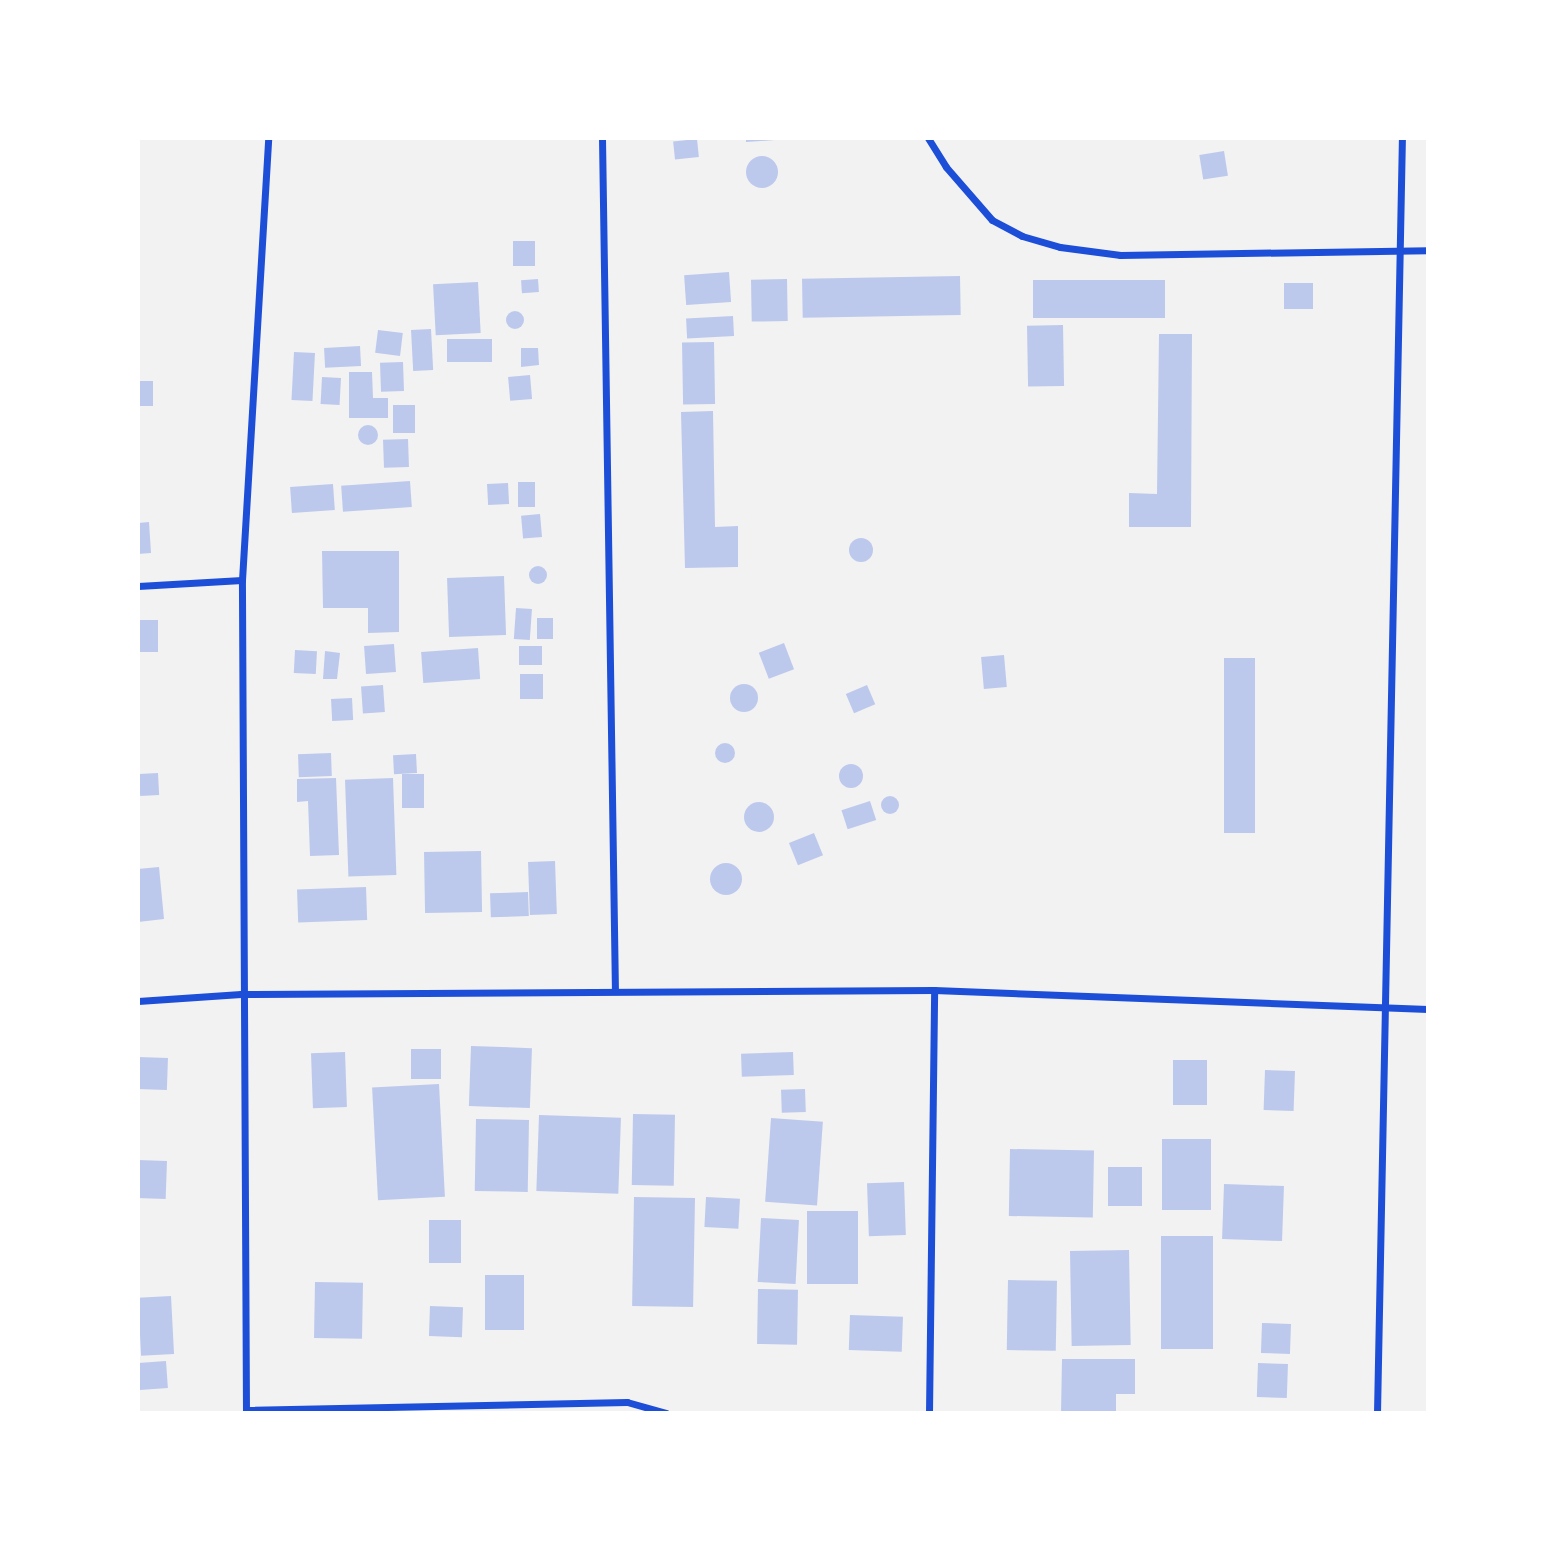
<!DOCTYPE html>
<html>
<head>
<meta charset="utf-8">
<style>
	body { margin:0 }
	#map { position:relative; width:1566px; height:1551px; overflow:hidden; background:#f2f2f2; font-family:"Varela Round",sans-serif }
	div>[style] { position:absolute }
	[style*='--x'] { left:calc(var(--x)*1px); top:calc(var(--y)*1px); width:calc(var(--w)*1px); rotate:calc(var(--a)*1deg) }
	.building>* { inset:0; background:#bdc9ec; transform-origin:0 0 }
	.round { border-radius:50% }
	.minor>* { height:7px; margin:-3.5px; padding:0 3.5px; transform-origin:3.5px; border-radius:3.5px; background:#1d4ed8 }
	span { translate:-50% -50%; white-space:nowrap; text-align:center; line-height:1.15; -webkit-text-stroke:7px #fff; paint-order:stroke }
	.frame { position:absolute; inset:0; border:140px solid #fff; pointer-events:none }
</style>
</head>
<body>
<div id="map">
	<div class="building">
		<i style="clip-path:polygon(746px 138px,775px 138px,775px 140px,746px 142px)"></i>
		<i style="left:697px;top:139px;width:18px;height:24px;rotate:84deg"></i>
		<i style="left:1224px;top:151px;width:25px;height:25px;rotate:81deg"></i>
		<i class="round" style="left:746px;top:156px;width:32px;height:32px"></i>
		<i style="left:513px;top:241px;width:22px;height:25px"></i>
		<i style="left:729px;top:272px;width:30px;height:45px;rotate:86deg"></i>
		<i style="left:960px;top:276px;width:39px;height:158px;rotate:89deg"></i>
		<i style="left:538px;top:279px;width:13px;height:17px;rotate:86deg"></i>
		<i style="left:787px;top:279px;width:42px;height:36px;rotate:89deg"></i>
		<i style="left:1033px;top:280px;width:132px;height:38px"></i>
		<i style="left:478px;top:282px;width:51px;height:45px;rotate:87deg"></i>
		<i style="left:1284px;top:283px;width:29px;height:26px"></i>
		<i class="round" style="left:506px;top:311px;width:18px;height:18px"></i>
		<i style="left:733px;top:316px;width:20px;height:47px;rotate:87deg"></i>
		<i style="left:1063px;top:325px;width:61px;height:36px;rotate:89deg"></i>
		<i style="left:431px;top:329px;width:41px;height:20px;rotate:87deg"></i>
		<i style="left:378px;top:330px;width:25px;height:23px;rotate:7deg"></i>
		<i style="clip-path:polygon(1159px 334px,1192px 334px,1191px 527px,1129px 527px,1129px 493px,1157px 494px)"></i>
		<i style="left:492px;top:339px;width:23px;height:45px;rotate:90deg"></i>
		<i style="left:714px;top:342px;width:62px;height:32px;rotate:89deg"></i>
		<i style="left:360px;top:346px;width:20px;height:36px;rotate:87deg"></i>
		<i style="clip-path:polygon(521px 348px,538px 348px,539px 365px,521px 367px)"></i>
		<i style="left:294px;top:352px;width:21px;height:48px;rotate:3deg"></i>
		<i style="left:403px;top:362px;width:29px;height:23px;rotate:88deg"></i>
		<i style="clip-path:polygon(349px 372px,372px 372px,373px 398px,388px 398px,388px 418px,349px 418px)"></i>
		<i style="left:530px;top:375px;width:24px;height:22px;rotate:85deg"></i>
		<i style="left:322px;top:377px;width:19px;height:27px;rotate:3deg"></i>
		<i style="left:138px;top:381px;width:15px;height:25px"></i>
		<i style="left:393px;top:405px;width:22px;height:28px"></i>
		<i style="clip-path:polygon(713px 411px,715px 527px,738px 526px,738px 567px,685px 568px,681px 412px)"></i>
		<i class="round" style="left:358px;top:425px;width:20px;height:20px"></i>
		<i style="left:408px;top:439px;width:28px;height:25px;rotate:88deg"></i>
		<i style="left:410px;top:481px;width:26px;height:69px;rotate:86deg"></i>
		<i style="left:518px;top:482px;width:17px;height:25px"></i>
		<i style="left:508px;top:483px;width:21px;height:21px;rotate:87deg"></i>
		<i style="left:333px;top:484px;width:26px;height:43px;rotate:86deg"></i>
		<i style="left:540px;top:514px;width:23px;height:19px;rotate:85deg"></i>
		<i style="clip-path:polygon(149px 522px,151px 553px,138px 554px,138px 523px)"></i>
		<i class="round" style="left:849px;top:538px;width:24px;height:24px"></i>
		<i style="clip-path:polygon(322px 551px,399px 551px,399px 632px,368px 633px,368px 608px,323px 608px)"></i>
		<i class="round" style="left:529px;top:566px;width:18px;height:18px"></i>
		<i style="left:504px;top:576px;width:59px;height:57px;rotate:88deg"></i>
		<i style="left:516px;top:608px;width:16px;height:31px;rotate:4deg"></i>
		<i style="left:537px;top:618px;width:16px;height:21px"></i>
		<i style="left:158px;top:620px;width:32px;height:20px;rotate:90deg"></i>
		<i style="left:784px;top:643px;width:28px;height:27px;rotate:69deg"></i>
		<i style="left:394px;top:644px;width:28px;height:30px;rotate:86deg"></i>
		<i style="left:542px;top:646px;width:19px;height:23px;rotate:90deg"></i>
		<i style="left:478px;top:648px;width:31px;height:57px;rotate:86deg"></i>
		<i style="left:295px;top:650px;width:22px;height:23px;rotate:3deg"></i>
		<i style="clip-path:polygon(325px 651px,340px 653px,337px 679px,323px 679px)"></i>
		<i style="left:1004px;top:655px;width:32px;height:23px;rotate:85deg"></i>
		<i style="left:1224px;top:658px;width:31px;height:175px"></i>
		<i style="left:520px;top:674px;width:23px;height:25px"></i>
		<i class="round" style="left:730px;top:684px;width:28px;height:28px"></i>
		<i style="left:383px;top:685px;width:27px;height:22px;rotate:86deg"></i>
		<i style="left:867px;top:685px;width:21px;height:23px;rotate:67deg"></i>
		<i style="left:352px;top:698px;width:22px;height:21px;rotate:87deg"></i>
		<i class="round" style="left:715px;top:743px;width:20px;height:20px"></i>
		<i style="left:331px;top:753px;width:23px;height:33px;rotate:88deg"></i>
		<i style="left:416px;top:754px;width:19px;height:23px;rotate:87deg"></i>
		<i class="round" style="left:839px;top:764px;width:24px;height:24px"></i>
		<i style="left:158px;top:773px;width:22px;height:19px;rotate:87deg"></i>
		<i style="left:424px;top:774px;width:34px;height:22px;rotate:90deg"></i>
		<i style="clip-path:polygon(336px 778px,339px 855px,310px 856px,308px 801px,297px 802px,297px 779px)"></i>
		<i style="left:393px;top:778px;width:97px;height:48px;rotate:88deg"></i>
		<i class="round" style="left:881px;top:796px;width:18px;height:18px"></i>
		<i style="left:870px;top:801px;width:20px;height:30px;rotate:72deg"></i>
		<i class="round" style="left:744px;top:802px;width:30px;height:30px"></i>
		<i style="left:814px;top:833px;width:24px;height:27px;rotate:68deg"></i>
		<i style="left:481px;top:851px;width:61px;height:57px;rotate:89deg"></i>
		<i style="left:555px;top:861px;width:53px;height:27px;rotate:88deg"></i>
		<i class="round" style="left:710px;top:863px;width:32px;height:32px"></i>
		<i style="clip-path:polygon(159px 867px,164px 919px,138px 922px,138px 869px)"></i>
		<i style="left:366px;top:887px;width:33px;height:69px;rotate:88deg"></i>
		<i style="left:528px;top:892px;width:24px;height:38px;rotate:88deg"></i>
		<i style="left:471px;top:1046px;width:61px;height:60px;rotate:2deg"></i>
		<i style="left:441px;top:1049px;width:30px;height:30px;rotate:90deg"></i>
		<i style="left:345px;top:1052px;width:55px;height:34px;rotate:88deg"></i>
		<i style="left:793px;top:1052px;width:23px;height:52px;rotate:88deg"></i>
		<i style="left:138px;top:1057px;width:30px;height:32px;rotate:2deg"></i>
		<i style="left:1173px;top:1060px;width:34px;height:45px"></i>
		<i style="left:1265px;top:1070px;width:30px;height:40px;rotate:2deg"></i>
		<i style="left:439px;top:1084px;width:113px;height:67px;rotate:87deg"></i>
		<i style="left:805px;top:1089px;width:23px;height:24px;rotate:88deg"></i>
		<i style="left:633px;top:1114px;width:42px;height:71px;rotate:1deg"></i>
		<i style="left:539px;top:1115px;width:82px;height:76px;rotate:2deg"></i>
		<i style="left:771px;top:1118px;width:52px;height:84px;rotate:4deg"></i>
		<i style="left:476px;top:1119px;width:53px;height:72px;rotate:1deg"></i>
		<i style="left:1162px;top:1139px;width:49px;height:71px"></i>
		<i style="left:1010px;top:1149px;width:84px;height:67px;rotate:1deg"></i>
		<i style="left:138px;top:1160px;width:29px;height:38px;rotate:2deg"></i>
		<i style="left:1108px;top:1167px;width:34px;height:39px"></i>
		<i style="left:904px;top:1182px;width:53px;height:37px;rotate:88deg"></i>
		<i style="left:1224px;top:1184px;width:60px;height:55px;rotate:2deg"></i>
		<i style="left:634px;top:1197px;width:61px;height:109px;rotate:1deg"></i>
		<i style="left:706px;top:1197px;width:34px;height:30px;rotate:3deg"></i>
		<i style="left:807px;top:1211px;width:51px;height:73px"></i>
		<i style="left:761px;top:1218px;width:38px;height:64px;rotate:3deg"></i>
		<i style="left:429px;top:1220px;width:32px;height:43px"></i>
		<i style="left:1161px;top:1236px;width:52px;height:113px"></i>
		<i style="left:1129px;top:1250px;width:95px;height:59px;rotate:89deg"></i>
		<i style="left:485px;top:1275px;width:39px;height:55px"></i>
		<i style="left:1008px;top:1280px;width:49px;height:70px;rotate:1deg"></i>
		<i style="left:315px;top:1282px;width:48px;height:56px;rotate:1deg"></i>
		<i style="left:758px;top:1289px;width:40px;height:55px;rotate:1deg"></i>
		<i style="left:171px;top:1296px;width:58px;height:33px;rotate:87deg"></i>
		<i style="left:430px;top:1306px;width:33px;height:30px;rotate:2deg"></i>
		<i style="left:850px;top:1315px;width:53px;height:35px;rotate:2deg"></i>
		<i style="left:1262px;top:1323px;width:29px;height:30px;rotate:2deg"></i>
		<i style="clip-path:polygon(1062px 1359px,1135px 1359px,1135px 1394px,1116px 1394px,1116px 1413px,1061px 1413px)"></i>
		<i style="left:166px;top:1361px;width:27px;height:28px;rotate:86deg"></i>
		<i style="left:1258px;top:1363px;width:30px;height:34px;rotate:2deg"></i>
	</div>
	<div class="minor">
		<i style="--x:602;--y:138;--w:853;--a:89.13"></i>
		<i style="--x:928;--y:138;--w:34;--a:58"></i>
		<i style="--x:946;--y:167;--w:70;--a:49"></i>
		<i style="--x:992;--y:220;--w:34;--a:28"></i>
		<i style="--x:1022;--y:236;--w:40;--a:16"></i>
		<i style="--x:1060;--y:247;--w:61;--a:7.6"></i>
		<i style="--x:1120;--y:255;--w:308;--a:-0.9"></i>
		<i style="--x:138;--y:586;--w:104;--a:-3.3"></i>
		<i style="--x:138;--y:1001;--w:103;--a:-3.9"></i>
		<i style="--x:241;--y:994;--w:693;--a:-0.33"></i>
		<i style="--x:934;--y:990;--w:494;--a:2.2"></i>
		<i style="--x:246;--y:1410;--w:381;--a:-1.2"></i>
		<i style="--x:627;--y:1402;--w:41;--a:15.8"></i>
		<i style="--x:246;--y:1413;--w:833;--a:-90.28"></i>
		<i style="--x:242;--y:580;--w:443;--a:-86.6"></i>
		<i style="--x:929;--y:1413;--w:423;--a:-89.3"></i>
		<i style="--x:1377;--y:1413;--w:1275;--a:-88.88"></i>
	</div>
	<div class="frame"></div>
</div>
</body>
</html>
